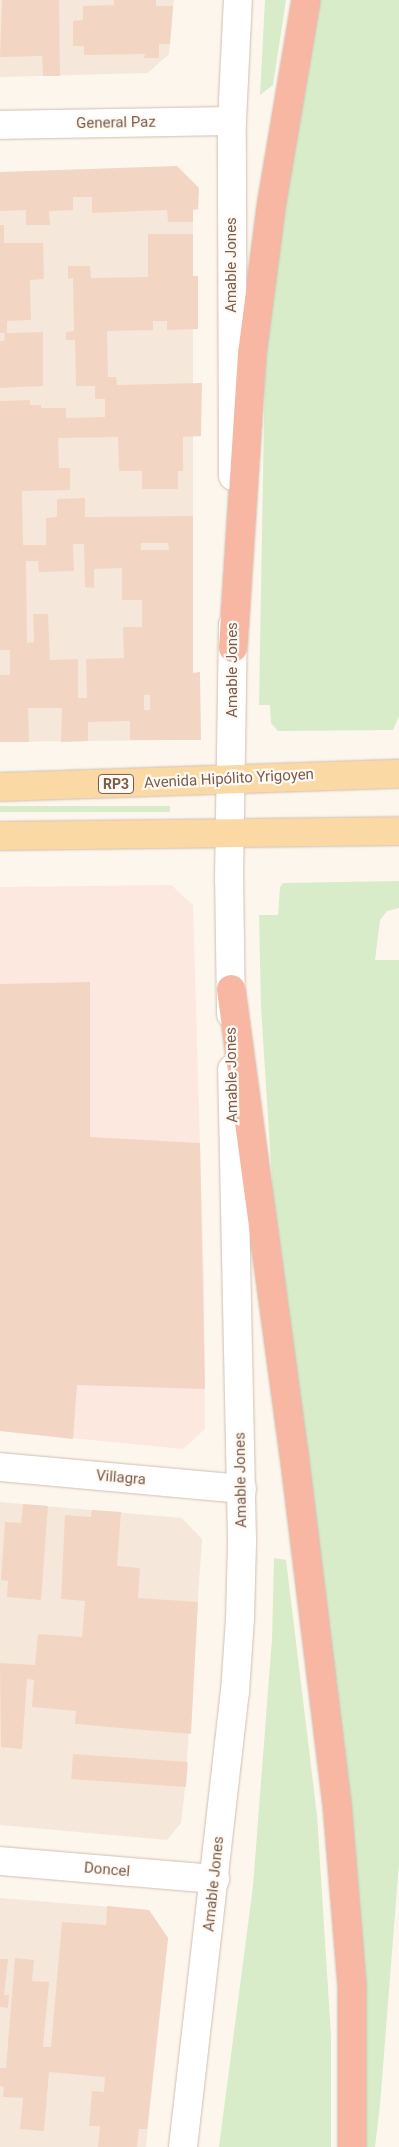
<!DOCTYPE html>
<html>
<head>
<meta charset="utf-8">
<style>
	body { margin:0 }
	#map { position:relative; width:399px; height:2147px; overflow:hidden; background:#fdf6ec; font-family:Roboto,sans-serif }
	div>[style] { position:absolute }
	[style*='--x'] { left:calc(var(--x)*1px); top:calc(var(--y)*1px); width:calc(var(--w)*1px); rotate:calc(var(--a)*1deg) }
	.residential>* { inset:0; background:#f5e8da }
	.commercial>* { inset:0; background:#fde8e0 }
	.green>* { inset:0; background:#d8ecc9; transform-origin:0 0 }
	.building>* { inset:0; background:#f3d5c3; transform-origin:0 0 }
	.roads { filter:drop-shadow(0 0 1px #d1beb0) drop-shadow(0 0 1px #d1beb0) }
	.street>* { height:28px; margin:-14px; padding:0 14px; transform-origin:14px; border-radius:14px; background:#fff }
	.secondary>* { height:28px; margin:-14px; padding:0 14px; transform-origin:14px; border-radius:14px; background:#fff }
	.primary>* { height:28px; margin:-14px; padding:0 14px; transform-origin:14px; border-radius:14px; background:#fbd9a5 }
	.highway>* { height:28px; margin:-14px; padding:0 14px; transform-origin:14px; border-radius:14px; background:#f7b7a3 }
	span { translate:-50% -50%; white-space:nowrap; text-align:center; line-height:1.15; -webkit-text-stroke:4.5px #fffaf3; paint-order:stroke }
	.shield-label span { padding:1px 4px; background:#fffaf3; border:1px solid; border-radius:4px; -webkit-text-stroke-width:0 }
	.shield-label { font-size:14px; color:#7a5c4d; font-weight:700 }
	.street-label { font-size:15px; color:#7a5c4d }
</style>
</head>
<body>
<div id="map">
	<div class="residential">
		<i style="clip-path:polygon(0 0,174px 0,169px 54px,148px 73px,0 77px)"></i>
		<i style="clip-path:polygon(0 172px,193px 189px,193px 721px,177px 740px,0 742px)"></i>
		<i style="clip-path:polygon(0 1502px,182px 1518px,202px 1539px,185px 1788px,181px 1823px,167px 1840px,0 1825px)"></i>
		<i style="clip-path:polygon(0 1898px,149px 1910px,168px 1938px,146px 2147px,0 2147px)"></i>
	</div>
	<div class="commercial">
		<i style="clip-path:polygon(171px 885px,193px 905px,204px 1284px,205px 1429px,183px 1449px,0 1431px,0 887px)"></i>
	</div>
	<div class="green">
		<i style="clip-path:polygon(265px 0,286px 0,273px 85px,260px 95px)"></i>
		<i style="clip-path:polygon(319px 0,399px 0,399px 716px,393px 730px,278px 731px,271px 723px,270px 705px,259px 705px,265px 362px,277px 244px)"></i>
		<i style="left:170px;top:806px;width:6px;height:170px;rotate:90deg"></i>
		<i style="clip-path:polygon(399px 881px,399px 908px,387px 911px,380px 920px,375px 960px,399px 960px,399px 1863px,380px 2105px,375px 2147px,365px 2147px,364px 2002px,274px 1213px,261px 1007px,259px 915px,278px 915px,280px 887px,283px 883px)"></i>
		<i style="clip-path:polygon(274px 1558px,286px 1560px,317px 1815px,331px 2035px,331px 2147px,219px 2147px,253px 1886px,272px 1639px)"></i>
	</div>
	<div class="building">
		<i style="clip-path:polygon(2px 0,59px 0,60px 76px,43px 76px,42px 56px,0 57px)"></i>
		<i style="clip-path:polygon(114px 0,156px 0,156px 6px,173px 6px,170px 44px,159px 44px,159px 58px,144px 58px,145px 54px,84px 55px,84px 46px,73px 46px,73px 21px,83px 20px,83px 6px,114px 5px)"></i>
		<i style="clip-path:polygon(177px 166px,199px 188px,198px 209px,193px 210px,193px 222px,168px 222px,167px 210px,92px 213px,92px 197px,73px 197px,73px 210px,49px 211px,50px 225px,26px 225px,26px 210px,0 211px,0 172px)"></i>
		<i style="clip-path:polygon(0 225px,4px 225px,4px 243px,43px 243px,44px 279px,30px 280px,31px 320px,7px 321px,7px 333px,43px 332px,43px 386px,0 388px,0 341px,4px 341px,5px 333px,0 333px)"></i>
		<i style="clip-path:polygon(evenodd,148px 234px,193px 234px,193px 276px,198px 276px,198px 329px,167px 330px,167px 321px,153px 321px,153px 330px,107px 331px,108px 377px,116px 377px,117px 385px,202px 383px,201px 436px,183px 437px,183px 471px,178px 471px,178px 489px,142px 489px,142px 471px,119px 471px,118px 437px,58px 438px,59px 468px,70px 468px,70px 490px,22px 491px,23px 545px,46px 545px,46px 518px,57px 517px,57px 499px,85px 498px,85px 517px,193px 516px,193px 673px,200px 672px,201px 740px,130px 740px,130px 721px,88px 722px,88px 741px,61px 742px,62px 708px,28px 708px,29px 742px,0 742px,0 675px,10px 675px,10px 650px,0 650px,0 401px,30px 400px,30px 405px,41px 405px,41px 408px,66px 408px,66px 418px,105px 417px,105px 399px,95px 399px,95px 386px,76px 386px,75px 340px,66px 340px,66px 332px,74px 331px,73px 278px,68px 279px,68px 266px,90px 266px,91px 278px,148px 277px,148px 234px,141px 543px,168px 543px,169px 550px,141px 550px,141px 543px,148px 234px,73px 544px,84px 544px,85px 587px,94px 588px,94px 569px,122px 568px,122px 600px,142px 600px,142px 627px,123px 627px,124px 658px,86px 659px,87px 698px,78px 698px,78px 659px,50px 660px,48px 614px,33px 614px,34px 642px,27px 643px,26px 561px,38px 561px,39px 572px,74px 571px,73px 544px,148px 234px,144px 695px,150px 695px,150px 710px,144px 710px,144px 695px)"></i>
		<i style="clip-path:polygon(90px 982px,90px 1137px,200px 1143px,205px 1389px,77px 1385px,73px 1439px,0 1431px,0 984px)"></i>
		<i style="clip-path:polygon(23px 1504px,48px 1506px,41px 1600px,7px 1597px,8px 1581px,1px 1580px,5px 1522px,21px 1523px)"></i>
		<i style="clip-path:polygon(92px 1510px,121px 1512px,117px 1566px,140px 1568px,138px 1598px,198px 1602px,191px 1734px,75px 1724px,76px 1711px,32px 1707px,34px 1680px,27px 1679px,22px 1749px,1px 1747px,0 1663px,35px 1665px,38px 1634px,82px 1637px,85px 1601px,61px 1599px,65px 1515px,91px 1517px)"></i>
		<i style="left:73px;top:1754px;width:115px;height:25px;rotate:4deg"></i>
		<i style="clip-path:polygon(107px 1906px,149px 1910px,168px 1938px,147px 2129px,139px 2129px,137px 2147px,98px 2147px,100px 2126px,89px 2126px,92px 2091px,104px 2092px,105px 2077px,49px 2072px,44px 2131px,20px 2129px,23px 2098px,3px 2097px,4px 2087px,0 2086px,0 2068px,6px 2068px,15px 1958px,34px 1960px,32px 1981px,49px 1982px,43px 2047px,51px 2047px,62px 1922px,106px 1925px)"></i>
		<i style="clip-path:polygon(0 1959px,8px 1959px,4px 1995px,9px 1995px,8px 2008px,0 2007px)"></i>
	</div>
	<div class="roads">
		<div class="street">
			<i style="--x:0;--y:125;--w:232;--a:-1"></i>
			<i style="--x:0;--y:1467;--w:243;--a:5.2"></i>
			<i style="--x:0;--y:1861;--w:216;--a:4.8"></i>
		</div>
		<div class="secondary">
			<i style="--x:233;--y:476;--w:355;--a:-90.2"></i>
			<i style="--x:232;--y:121;--w:121;--a:-87.2"></i>
			<i style="--x:231;--y:1014;--w:135;--a:-90.8"></i>
			<i style="--x:229;--y:879;--w:255;--a:-89.1"></i>
			<i style="--x:183;--y:2147;--w:458;--a:-83.5"></i>
			<i style="--x:235;--y:1692;--w:73;--a:-86.1"></i>
			<i style="--x:240;--y:1619;--w:78;--a:-88.5"></i>
			<i style="--x:242;--y:1541;--w:472;--a:-91.2"></i>
		</div>
		<div class="primary">
			<i style="--x:0;--y:787;--w:399;--a:-1.9"></i>
			<i style="--x:0;--y:836;--w:399;--a:-0.7"></i>
		</div>
		<div class="highway">
			<i style="--x:233;--y:648;--w:295;--a:-86.3"></i>
			<i style="--x:252;--y:354;--w:154;--a:-82.6"></i>
			<i style="--x:272;--y:201;--w:204;--a:-80.4"></i>
			<i style="--x:231;--y:989;--w:469;--a:82.3"></i>
			<i style="--x:294;--y:1454;--w:352;--a:83"></i>
			<i style="--x:337;--y:1803;--w:185;--a:85.3"></i>
			<i style="--x:352;--y:1987;--w:160;--a:90"></i>
		</div>
	</div>
	<div class="shield-label">
		<span style="left:116px;top:784px">RP3</span>
	</div>
	<div class="street-label">
		<span style="left:116px;top:123px;rotate:-1deg">General Paz</span>
		<span style="left:232px;top:265px;rotate:-90deg">Amable Jones</span>
		<span style="left:233px;top:670px;rotate:-90deg">Amable Jones</span>
		<span style="left:229px;top:779px;rotate:-3deg">Avenida Hipólito Yrigoyen</span>
		<span style="left:232px;top:1075px;rotate:-91deg">Amable Jones</span>
		<span style="left:121px;top:1478px;rotate:5deg">Villagra</span>
		<span style="left:241px;top:1480px;rotate:-91deg">Amable Jones</span>
		<span style="left:107px;top:1870px;rotate:5deg">Doncel</span>
		<span style="left:214px;top:1884px;rotate:-84deg">Amable Jones</span>
	</div>
</div>
</body>
</html>
